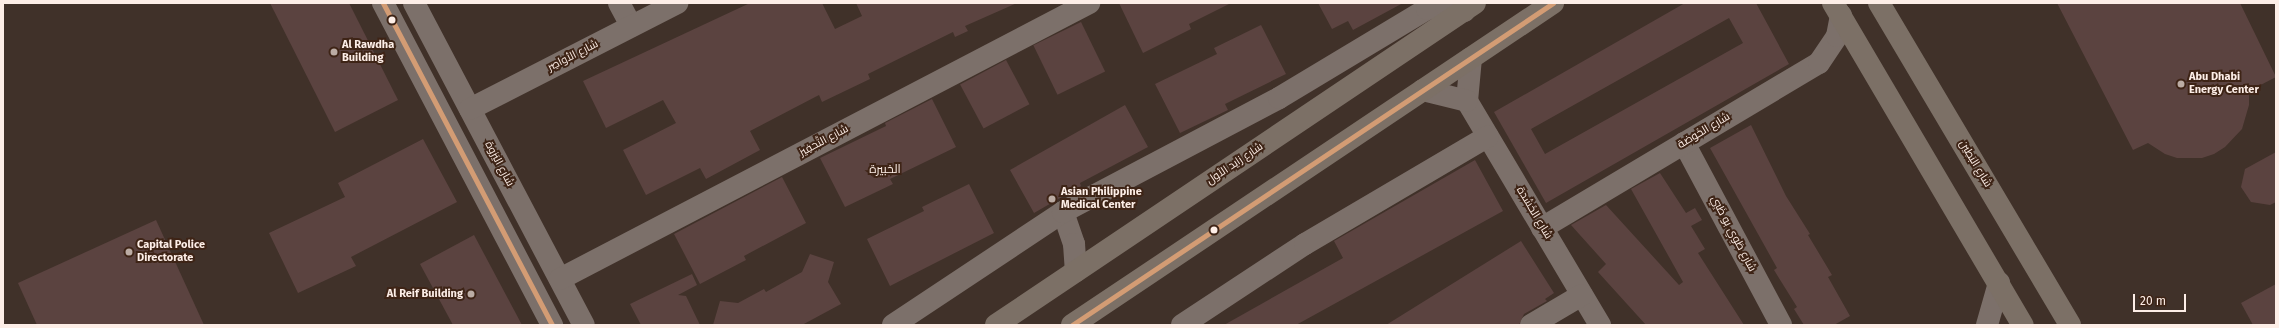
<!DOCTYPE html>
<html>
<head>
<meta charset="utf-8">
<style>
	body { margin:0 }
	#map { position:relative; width:2279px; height:328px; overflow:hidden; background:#403129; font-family:"Fira Sans",Cairo,sans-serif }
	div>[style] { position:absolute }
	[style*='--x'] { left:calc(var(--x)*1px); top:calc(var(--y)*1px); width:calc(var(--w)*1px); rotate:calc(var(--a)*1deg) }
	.building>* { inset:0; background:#5b4340; transform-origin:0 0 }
	.minor>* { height:22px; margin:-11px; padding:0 11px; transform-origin:11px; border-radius:11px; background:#7c706a }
	.major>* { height:22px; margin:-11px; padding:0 11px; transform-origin:11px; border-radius:11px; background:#7c7066 }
	.bus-1>* { height:5px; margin:-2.5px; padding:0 2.5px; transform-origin:2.5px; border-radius:2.5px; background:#d39c74 }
	.dots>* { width:11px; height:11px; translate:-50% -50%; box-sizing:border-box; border:2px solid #3e2416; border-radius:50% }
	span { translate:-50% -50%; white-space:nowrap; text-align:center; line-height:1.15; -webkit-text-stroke:4px #3e2416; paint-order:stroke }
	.poi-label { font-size:11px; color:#fdeee7; font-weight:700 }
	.left { translate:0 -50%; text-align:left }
	.right { translate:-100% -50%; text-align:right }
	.street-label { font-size:11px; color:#fdeee7 }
	.neighbourhood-label { font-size:12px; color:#fdeee7 }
	.frame { position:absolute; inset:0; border:4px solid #fdeee7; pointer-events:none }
	.scale { position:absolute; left:2133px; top:294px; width:53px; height:18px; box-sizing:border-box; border:2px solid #fdeee7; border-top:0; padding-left:5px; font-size:12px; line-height:14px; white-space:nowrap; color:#fdeee7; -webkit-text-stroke:3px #3e2416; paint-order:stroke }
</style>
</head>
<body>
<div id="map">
	<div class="building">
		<i style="clip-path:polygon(270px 3px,349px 3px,398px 100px,335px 132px)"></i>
		<i style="clip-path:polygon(750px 3px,822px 3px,835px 29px,862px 16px,856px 3px,1017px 3px,965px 26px,968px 31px,955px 37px,953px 32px,868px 74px,870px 79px,822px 102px,819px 95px,750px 131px,760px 150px,706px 179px,700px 168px,646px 195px,623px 150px,676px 123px,663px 100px,606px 128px,583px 81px)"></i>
		<i style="clip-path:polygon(1119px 3px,1231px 3px,1189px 24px,1191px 29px,1143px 53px)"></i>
		<i style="clip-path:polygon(1318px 3px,1403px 3px,1353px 30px,1348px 21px,1332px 29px)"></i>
		<i style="clip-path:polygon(evenodd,1685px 3px,1756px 3px,1789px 64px,1546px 203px,1494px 112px,1685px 3px,1729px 18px,1743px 43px,1545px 154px,1531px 129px,1729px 18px)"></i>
		<i style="clip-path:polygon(2057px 3px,2240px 3px,2276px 77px,2249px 91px,2249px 105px,2242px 129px,2225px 147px,2214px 154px,2202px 158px,2177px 158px,2165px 154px,2148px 143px,2133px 150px)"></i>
		<i style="left:1081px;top:22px;width:55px;height:53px;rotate:64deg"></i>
		<i style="clip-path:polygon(1261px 25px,1286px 74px,1225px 104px,1228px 110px,1180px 133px,1155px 84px,1217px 54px,1214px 48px)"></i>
		<i style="left:1006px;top:60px;width:50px;height:52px;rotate:62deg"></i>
		<i style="clip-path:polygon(932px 99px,956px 147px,890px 179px,893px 184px,845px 207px,820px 158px,886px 126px,885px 123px)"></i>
		<i style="clip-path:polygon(1125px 105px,1148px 147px,1080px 183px,1081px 186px,1034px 213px,1010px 170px)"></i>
		<i style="clip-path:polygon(1751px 125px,1786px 196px,1810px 234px,1808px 235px,1832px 275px,1828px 277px,1850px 316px,1834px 325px,1804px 325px,1794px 309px,1797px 307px,1774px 270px,1777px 268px,1710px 148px)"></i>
		<i style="clip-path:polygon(423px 139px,457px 202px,351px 257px,356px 266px,298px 293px,269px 233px,345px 197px,338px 183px)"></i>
		<i style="clip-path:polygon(2276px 152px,2276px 202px,2270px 205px,2251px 202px,2241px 187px,2245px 169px)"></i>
		<i style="clip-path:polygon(1475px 160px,1503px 211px,1296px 325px,1224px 325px,1343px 258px,1334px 241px)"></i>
		<i style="clip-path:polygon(1660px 173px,1686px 213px,1695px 208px,1702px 220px,1691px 226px,1705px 249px,1698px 253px,1744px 325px,1646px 325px,1598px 272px,1606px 264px,1571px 225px,1606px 205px,1679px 285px,1683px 282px,1631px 189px)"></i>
		<i style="clip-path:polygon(782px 177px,806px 223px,744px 256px,746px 260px,700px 284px,674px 234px)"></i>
		<i style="clip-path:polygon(969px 184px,994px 233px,890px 286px,867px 239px,924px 211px,922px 207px)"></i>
		<i style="clip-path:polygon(156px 220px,204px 325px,37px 325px,18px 283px)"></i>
		<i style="clip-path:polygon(474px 235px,522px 325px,453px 325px,420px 264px)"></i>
		<i style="clip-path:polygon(1521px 241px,1554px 293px,1545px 299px,1547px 301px,1524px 314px,1519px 325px,1386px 325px)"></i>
		<i style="clip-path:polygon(810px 254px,834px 262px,828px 282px,841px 304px,802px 325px,713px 325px,720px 301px,738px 303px,764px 289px,766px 292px,802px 272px)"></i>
		<i style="clip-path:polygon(692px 274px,697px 285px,678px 295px,686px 296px,700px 325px,641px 325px,630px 304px)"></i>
		<i style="clip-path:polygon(2276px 284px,2276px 325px,2253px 325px,2241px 303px)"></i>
	</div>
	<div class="minor">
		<i style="--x:383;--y:3;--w:364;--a:62.3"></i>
		<i style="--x:414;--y:3;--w:364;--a:62.2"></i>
		<i style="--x:619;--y:3;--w:26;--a:62"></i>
		<i style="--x:1471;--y:58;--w:43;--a:95.3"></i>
		<i style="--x:1467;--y:101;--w:261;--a:59.3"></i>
		<i style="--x:1423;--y:90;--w:45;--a:14"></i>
		<i style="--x:470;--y:109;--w:233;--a:-27.1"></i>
		<i style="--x:1684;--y:143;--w:206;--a:61.9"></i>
		<i style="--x:1063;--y:212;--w:34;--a:71"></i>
		<i style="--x:1074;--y:244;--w:27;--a:86"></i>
		<i style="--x:1542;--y:228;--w:322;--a:-30.8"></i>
		<i style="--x:1819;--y:63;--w:32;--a:-56"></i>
		<i style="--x:1837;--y:36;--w:21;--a:-79"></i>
		<i style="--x:560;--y:279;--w:597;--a:-27.55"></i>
		<i style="--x:893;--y:325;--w:204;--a:-33.6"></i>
		<i style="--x:1063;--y:212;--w:244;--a:-27.8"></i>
		<i style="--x:1279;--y:98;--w:173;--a:-31"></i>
		<i style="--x:1427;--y:9;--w:19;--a:-9"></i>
		<i style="--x:1446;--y:6;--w:19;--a:16"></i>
		<i style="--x:1182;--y:325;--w:147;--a:-33.4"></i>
		<i style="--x:1305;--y:244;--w:212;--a:-30.5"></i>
		<i style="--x:1531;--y:325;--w:59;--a:-30.5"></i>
		<i style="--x:1987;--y:325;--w:44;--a:-74.1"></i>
	</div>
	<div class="major">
		<i style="--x:1833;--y:3;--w:374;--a:59.5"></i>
		<i style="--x:1879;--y:3;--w:374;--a:59.3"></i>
		<i style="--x:996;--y:325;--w:577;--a:-33.91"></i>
		<i style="--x:1072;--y:325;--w:579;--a:-33.8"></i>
	</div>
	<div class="bus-1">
		<i style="--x:383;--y:3;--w:364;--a:62.3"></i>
		<i style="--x:1072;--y:325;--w:579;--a:-33.8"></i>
	</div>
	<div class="dots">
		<i style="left:392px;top:20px;background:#fdeee7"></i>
		<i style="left:334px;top:52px;background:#bbaca4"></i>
		<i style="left:2181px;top:84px;background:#bbaca4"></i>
		<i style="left:1052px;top:199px;background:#bbaca4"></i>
		<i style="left:1214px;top:230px;background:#fdeee7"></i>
		<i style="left:129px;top:252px;background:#bbaca4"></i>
		<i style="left:471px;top:294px;background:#bbaca4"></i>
	</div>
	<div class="poi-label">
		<span class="left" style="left:342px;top:52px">Al Rawdha<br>Building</span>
		<span class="left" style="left:2189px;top:84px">Abu Dhabi<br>Energy Center</span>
		<span class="left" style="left:1061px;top:199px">Asian Philippine<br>Medical Center</span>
		<span class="left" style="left:137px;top:252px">Capital Police<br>Directorate</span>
		<span class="right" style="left:463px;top:294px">Al Reif Building</span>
	</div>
	<div class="street-label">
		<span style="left:573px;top:56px;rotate:-27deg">شارع الأواصِر</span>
		<span style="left:1704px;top:131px;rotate:-31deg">شارع الخَوضة</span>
		<span style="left:824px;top:141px;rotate:-28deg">شارع التَّحفِيز</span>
		<span style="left:499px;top:164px;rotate:62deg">شارع اليَزوة</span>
		<span style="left:1235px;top:164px;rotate:-34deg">شارع زايد الأول</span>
		<span style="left:1975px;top:164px;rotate:59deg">شارع البَطِين</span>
		<span style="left:1534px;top:213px;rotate:59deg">شارع الخَشدة</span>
		<span style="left:1733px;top:234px;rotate:62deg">شارع طَوِي بو ظَبِي</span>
	</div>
	<div class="neighbourhood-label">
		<span style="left:885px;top:170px">الخبيرة</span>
	</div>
	<div class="frame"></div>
	<div class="scale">20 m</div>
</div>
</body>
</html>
